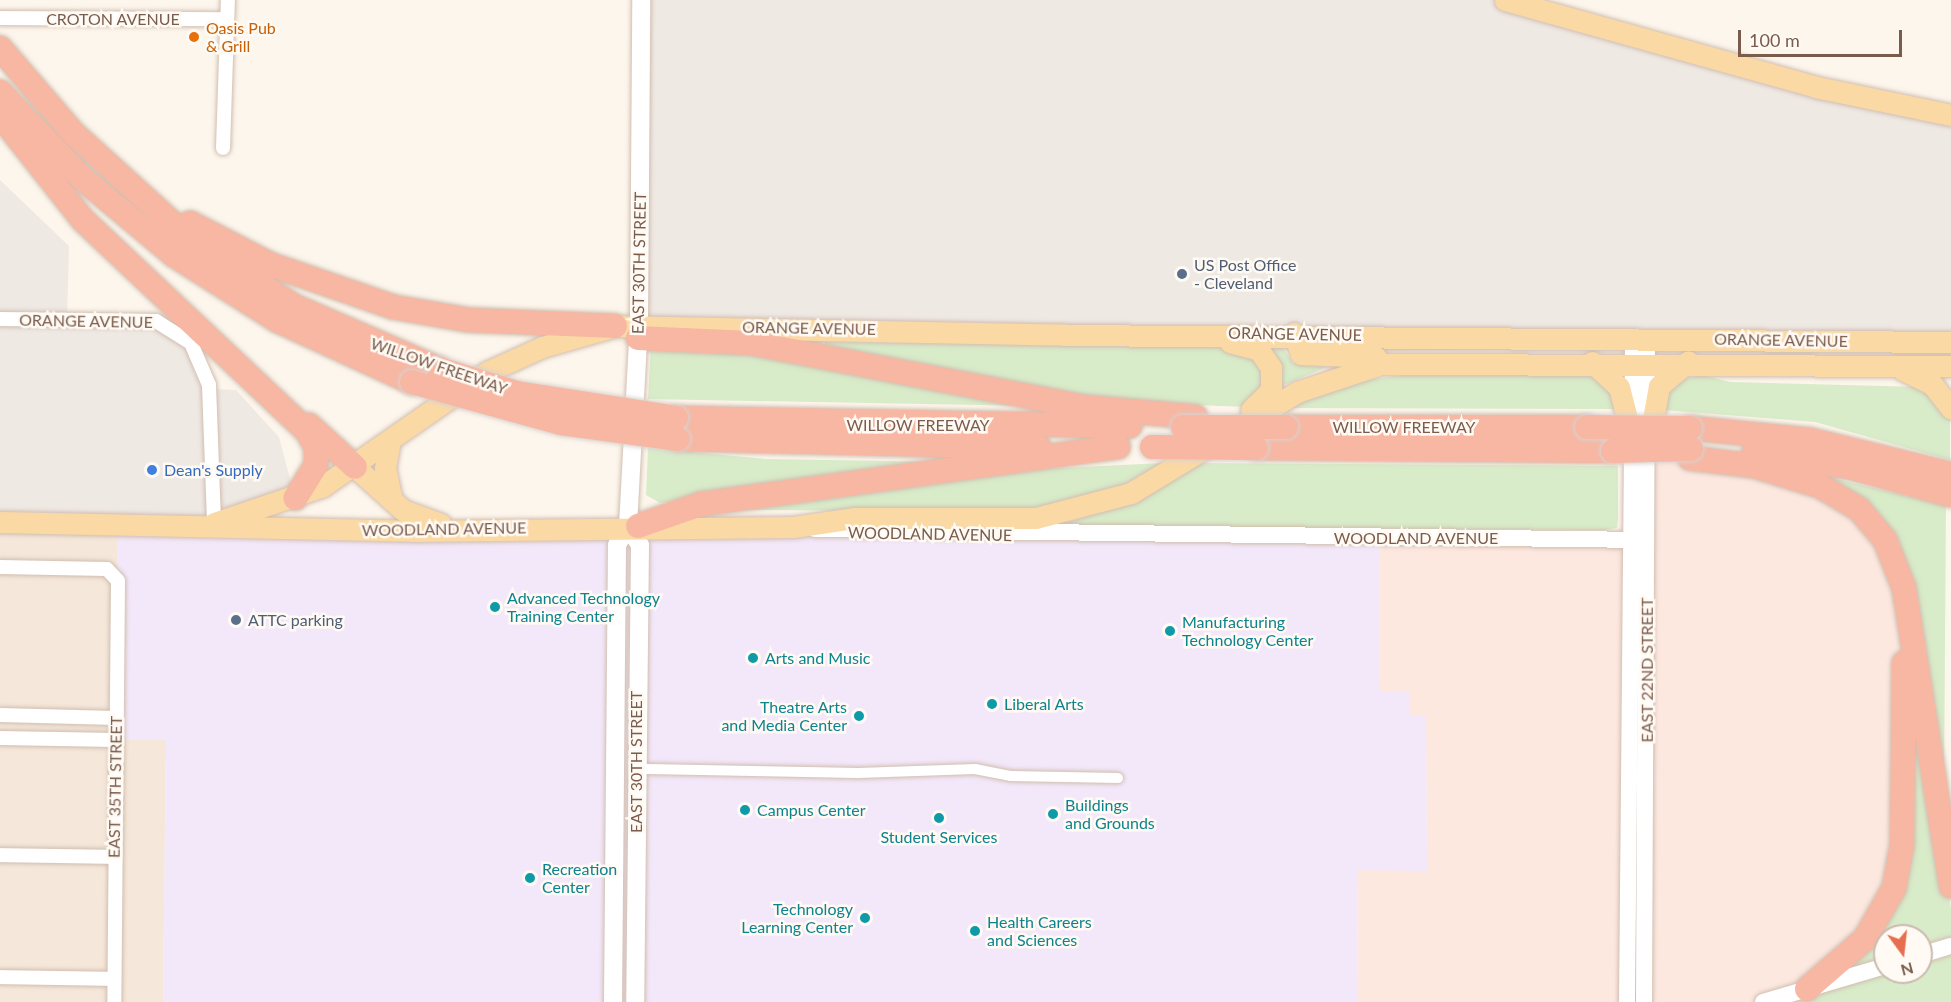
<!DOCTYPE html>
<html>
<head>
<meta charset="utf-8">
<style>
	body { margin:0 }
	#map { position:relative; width:1951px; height:1002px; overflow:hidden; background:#fdf6ec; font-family:Lato,sans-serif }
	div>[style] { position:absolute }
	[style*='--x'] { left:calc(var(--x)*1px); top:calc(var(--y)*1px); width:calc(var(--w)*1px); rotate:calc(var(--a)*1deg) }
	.residential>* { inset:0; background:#f5e8da }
	.commercial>* { inset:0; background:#fde8e0 }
	.industrial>* { inset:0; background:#efe9e4 }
	.education>* { inset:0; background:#f3e8fa }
	.green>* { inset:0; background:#d8ecc9 }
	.roads { filter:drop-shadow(0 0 2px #d1beb0) drop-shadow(0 0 2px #d1beb0) }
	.pedestrian>* { height:10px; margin:-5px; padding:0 5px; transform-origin:5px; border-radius:5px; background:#fff }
	.minor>* { height:14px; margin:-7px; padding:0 7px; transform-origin:7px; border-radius:7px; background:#fff }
	.tertiary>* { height:16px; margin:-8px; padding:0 8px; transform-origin:8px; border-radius:8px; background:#fff }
	.secondary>* { height:18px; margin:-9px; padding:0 9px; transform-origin:9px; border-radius:9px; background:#fff }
	.primary>* { height:21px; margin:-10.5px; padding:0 10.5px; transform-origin:10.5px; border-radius:10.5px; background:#fbd9a5 }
	.motorway>* { height:24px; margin:-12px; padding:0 12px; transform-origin:12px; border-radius:12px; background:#f7b7a3 }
	.bridges { filter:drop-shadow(0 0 2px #dad1cd) drop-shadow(0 0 2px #dad1cd) }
	.motorway-bridge>* { height:24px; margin:-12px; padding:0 12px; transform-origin:12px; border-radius:12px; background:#f7b7a3 }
	.dots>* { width:16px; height:16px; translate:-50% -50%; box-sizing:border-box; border:3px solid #fffaf3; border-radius:50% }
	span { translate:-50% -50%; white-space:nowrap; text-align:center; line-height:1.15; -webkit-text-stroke:5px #fffaf3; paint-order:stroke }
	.street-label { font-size:16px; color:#7a5c4d }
	.food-label { font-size:16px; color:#c56008 }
	.left { translate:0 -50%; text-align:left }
	.service-label { font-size:16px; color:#4e5e75 }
	.shop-label { font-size:16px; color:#366cbe }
	.culture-label { font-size:16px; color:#0d838f }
	.right { translate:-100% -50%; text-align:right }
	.north { position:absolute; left:1873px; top:924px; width:60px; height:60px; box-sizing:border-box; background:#fffaf3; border:2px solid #cabbb1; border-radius:50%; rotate:165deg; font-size:16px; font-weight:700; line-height:24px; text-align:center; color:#7a5c4d }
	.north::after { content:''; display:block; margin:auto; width:21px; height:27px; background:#e76f51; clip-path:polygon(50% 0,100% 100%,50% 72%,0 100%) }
	.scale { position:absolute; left:1738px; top:30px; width:164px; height:27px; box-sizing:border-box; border:3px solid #7a5c4d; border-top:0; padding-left:8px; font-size:18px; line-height:21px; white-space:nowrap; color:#7a5c4d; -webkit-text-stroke:4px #fffaf3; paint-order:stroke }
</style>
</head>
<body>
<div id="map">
	<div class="residential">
		<i style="clip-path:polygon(0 522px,118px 523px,116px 740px,166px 740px,163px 1002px,0 1002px)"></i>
	</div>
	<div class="commercial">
		<i style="clip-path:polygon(1690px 458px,1846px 500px,1904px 588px,1901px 859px,1838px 964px,1763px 1002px,1358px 1002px,1357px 870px,1427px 870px,1426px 716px,1410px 716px,1380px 691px,1379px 538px,1646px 540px,1645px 460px)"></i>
	</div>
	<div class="industrial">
		<i style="clip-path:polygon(641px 0,1505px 0,1951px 115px,1951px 342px,639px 326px)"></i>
		<i style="clip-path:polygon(0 180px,69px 246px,67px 320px,156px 321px,179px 333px,210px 389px,236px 390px,279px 437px,295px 498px,214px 523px,0 522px)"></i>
	</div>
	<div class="education">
		<i style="clip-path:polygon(118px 523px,1379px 538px,1380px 691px,1409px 692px,1410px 715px,1426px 715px,1427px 871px,1357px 870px,1358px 1002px,163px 1002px,166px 740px,116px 740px)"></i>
	</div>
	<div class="green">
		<i style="clip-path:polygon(698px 342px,1027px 406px,648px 399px,651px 345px)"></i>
		<i style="clip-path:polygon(825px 342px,1213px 345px,1258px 357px,1265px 384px,1247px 407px,1113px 402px,825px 349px)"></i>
		<i style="clip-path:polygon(1265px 345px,1281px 345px,1293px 363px,1327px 367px,1279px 387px)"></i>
		<i style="clip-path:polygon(1304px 345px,1619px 349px,1312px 351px)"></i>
		<i style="clip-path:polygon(1417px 373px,1584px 374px,1604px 381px,1618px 409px,1283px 408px,1359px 381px)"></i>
		<i style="clip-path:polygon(1703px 375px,1730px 382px,1922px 387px,1950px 418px,1950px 460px,1815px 422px,1663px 410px,1669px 391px,1682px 379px)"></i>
		<i style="clip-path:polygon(648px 448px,766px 459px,947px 462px,660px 503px,646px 495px)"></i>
		<i style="clip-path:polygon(1163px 463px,1114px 490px,1061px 506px,1008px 512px,750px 510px,750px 505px,1039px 469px)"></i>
		<i style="clip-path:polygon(1195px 463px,1618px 466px,1618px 520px,1617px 528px,1606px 530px,1069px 527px,1069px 522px,1124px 505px)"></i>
		<i style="clip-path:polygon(1831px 478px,1946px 505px,1944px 785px,1913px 589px,1864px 503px)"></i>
		<i style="clip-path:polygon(1917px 724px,1951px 908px,1951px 938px,1921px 947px,1921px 936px,1885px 936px,1885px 959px,1851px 970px,1849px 963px,1880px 928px,1909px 725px)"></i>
		<i style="clip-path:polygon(1951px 953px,1951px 1002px,1790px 1002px,1889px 972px,1921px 972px,1921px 962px)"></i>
	</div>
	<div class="roads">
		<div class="pedestrian">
			<i style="--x:648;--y:769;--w:210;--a:1.1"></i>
			<i style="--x:858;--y:773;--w:117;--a:-2"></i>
			<i style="--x:975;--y:769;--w:37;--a:11"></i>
			<i style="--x:1011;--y:776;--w:107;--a:1.1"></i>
		</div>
		<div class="minor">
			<i style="--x:0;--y:18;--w:225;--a:0.3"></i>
			<i style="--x:223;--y:148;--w:148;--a:-88.1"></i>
			<i style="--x:0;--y:319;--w:156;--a:0.7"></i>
			<i style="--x:156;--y:321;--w:41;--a:32.2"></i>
			<i style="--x:191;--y:343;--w:46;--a:66.8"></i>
			<i style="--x:209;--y:385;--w:138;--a:87.9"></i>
			<i style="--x:0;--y:567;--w:107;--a:1.1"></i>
			<i style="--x:107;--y:569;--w:16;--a:47"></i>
			<i style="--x:118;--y:581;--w:421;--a:90.5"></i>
			<i style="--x:0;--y:715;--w:116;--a:1.5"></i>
			<i style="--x:0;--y:738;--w:116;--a:1"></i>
			<i style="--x:0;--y:855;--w:114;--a:1"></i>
			<i style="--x:0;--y:977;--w:114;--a:1"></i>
		</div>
		<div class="tertiary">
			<i style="--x:815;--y:529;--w:831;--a:0.76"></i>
			<i style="--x:1921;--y:955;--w:31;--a:-17"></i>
			<i style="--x:1627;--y:1002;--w:663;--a:-89.48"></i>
			<i style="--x:1644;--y:1002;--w:663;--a:-89.74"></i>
			<i style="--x:1763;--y:1002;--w:127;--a:-16.4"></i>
		</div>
		<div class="secondary">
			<i style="--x:628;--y:526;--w:22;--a:58"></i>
			<i style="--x:640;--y:545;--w:457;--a:90.6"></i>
			<i style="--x:613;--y:1002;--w:457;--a:-89.5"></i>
			<i style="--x:617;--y:545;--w:22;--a:-60"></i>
			<i style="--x:628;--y:526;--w:200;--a:-86.9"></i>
			<i style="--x:639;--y:326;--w:326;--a:-89.6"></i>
		</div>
		<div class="primary">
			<i style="--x:1505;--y:0;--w:323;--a:15.6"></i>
			<i style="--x:1816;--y:87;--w:138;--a:11.7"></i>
			<i style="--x:1294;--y:333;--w:22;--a:72"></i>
			<i style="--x:1301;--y:354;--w:75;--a:2.3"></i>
			<i style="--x:1230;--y:342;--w:30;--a:15"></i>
			<i style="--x:1259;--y:350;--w:22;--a:56"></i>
			<i style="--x:1271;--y:368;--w:22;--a:90"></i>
			<i style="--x:1271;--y:390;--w:28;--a:135"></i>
			<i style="--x:1592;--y:362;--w:37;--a:43"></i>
			<i style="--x:1619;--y:387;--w:53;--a:75.7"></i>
			<i style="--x:1903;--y:370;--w:32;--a:26"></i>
			<i style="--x:1932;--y:384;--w:31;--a:52"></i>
			<i style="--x:390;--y:440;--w:28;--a:100"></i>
			<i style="--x:385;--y:468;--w:33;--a:78"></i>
			<i style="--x:1649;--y:442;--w:57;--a:-79.9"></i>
			<i style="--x:1659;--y:386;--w:38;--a:-40"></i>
			<i style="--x:355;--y:467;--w:64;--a:41.9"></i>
			<i style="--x:403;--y:510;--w:40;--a:20.2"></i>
			<i style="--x:0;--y:522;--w:413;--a:1.2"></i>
			<i style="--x:413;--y:531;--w:380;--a:-0.6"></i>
			<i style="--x:793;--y:527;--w:63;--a:-8.3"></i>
			<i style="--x:855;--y:518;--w:181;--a:0"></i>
			<i style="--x:1036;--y:518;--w:98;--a:-14.7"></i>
			<i style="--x:1131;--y:493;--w:194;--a:-31.3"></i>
			<i style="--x:1297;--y:392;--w:89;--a:-18.4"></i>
			<i style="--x:1381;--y:364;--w:570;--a:0.2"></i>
			<i style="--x:214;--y:523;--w:115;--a:-18.7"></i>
			<i style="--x:323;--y:486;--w:200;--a:-34.8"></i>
			<i style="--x:487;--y:372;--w:60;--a:-24.4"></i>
			<i style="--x:542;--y:347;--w:76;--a:-16"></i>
			<i style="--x:615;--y:326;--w:449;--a:1.1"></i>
			<i style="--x:1064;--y:335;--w:887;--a:0.45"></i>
		</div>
		<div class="motorway">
			<i style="--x:0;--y:48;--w:113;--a:49.3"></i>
			<i style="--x:74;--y:134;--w:161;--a:42.2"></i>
			<i style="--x:193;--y:242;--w:120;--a:32.4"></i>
			<i style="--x:294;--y:306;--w:158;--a:23.5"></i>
			<i style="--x:0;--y:92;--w:119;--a:46.4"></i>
			<i style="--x:82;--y:178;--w:120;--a:39.9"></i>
			<i style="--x:174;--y:255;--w:122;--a:32.3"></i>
			<i style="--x:277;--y:320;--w:149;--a:24.7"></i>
			<i style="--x:0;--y:115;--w:134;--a:51.7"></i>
			<i style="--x:83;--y:220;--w:308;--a:43.3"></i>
			<i style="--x:307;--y:431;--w:18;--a:61"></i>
			<i style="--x:316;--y:447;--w:18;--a:90"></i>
			<i style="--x:316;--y:465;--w:39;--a:122"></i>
			<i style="--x:190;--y:223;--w:89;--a:27.4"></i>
			<i style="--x:269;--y:264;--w:131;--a:19.1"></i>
			<i style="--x:393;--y:307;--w:76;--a:9.8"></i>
			<i style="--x:468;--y:320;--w:147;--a:2.3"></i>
			<i style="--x:638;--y:338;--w:113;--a:2.5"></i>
			<i style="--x:751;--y:343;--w:337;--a:10.9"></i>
			<i style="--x:1082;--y:407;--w:114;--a:5"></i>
			<i style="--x:676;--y:418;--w:454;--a:1"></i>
			<i style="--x:309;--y:425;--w:62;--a:42.4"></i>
			<i style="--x:1286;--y:427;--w:301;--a:0"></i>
			<i style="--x:1690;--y:428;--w:121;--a:5.7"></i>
			<i style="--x:1810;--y:440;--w:145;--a:13.6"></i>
			<i style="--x:678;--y:439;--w:361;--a:1.3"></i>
			<i style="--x:1256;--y:448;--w:357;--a:0.5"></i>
			<i style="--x:1754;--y:453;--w:96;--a:8.4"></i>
			<i style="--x:1849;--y:467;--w:106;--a:15.4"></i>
			<i style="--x:1690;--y:458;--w:65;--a:7"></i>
			<i style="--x:1755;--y:466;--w:68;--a:17.1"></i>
			<i style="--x:1820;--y:486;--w:45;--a:30.5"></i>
			<i style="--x:1859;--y:509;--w:40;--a:50"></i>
			<i style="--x:1885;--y:540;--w:52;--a:68.4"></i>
			<i style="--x:1904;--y:588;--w:302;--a:81"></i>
			<i style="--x:638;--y:526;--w:67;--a:-19.2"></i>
			<i style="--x:701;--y:504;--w:421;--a:-7.8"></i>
			<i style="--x:1807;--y:989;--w:77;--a:-40.8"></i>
			<i style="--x:1865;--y:939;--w:59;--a:-60.4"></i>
			<i style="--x:1894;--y:888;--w:44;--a:-79.5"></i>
			<i style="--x:1902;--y:845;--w:182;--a:-89.4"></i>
		</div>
	</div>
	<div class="bridges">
		<div class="motorway-bridge">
			<i style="--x:439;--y:369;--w:82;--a:17.1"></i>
			<i style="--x:517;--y:393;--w:161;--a:8.9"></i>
			<i style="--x:412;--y:382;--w:155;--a:15.4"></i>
			<i style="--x:561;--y:423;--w:118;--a:7.8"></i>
			<i style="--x:1183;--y:427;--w:103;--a:0"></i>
			<i style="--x:1587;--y:427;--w:103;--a:0.6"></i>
			<i style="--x:1152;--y:447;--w:104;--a:0.6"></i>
			<i style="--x:1613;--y:451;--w:78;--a:-1.5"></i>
		</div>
	</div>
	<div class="dots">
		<i style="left:194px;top:37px;background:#e8710a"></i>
		<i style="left:1182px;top:274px;background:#5c6f8a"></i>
		<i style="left:152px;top:470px;background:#3f7fe0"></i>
		<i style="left:495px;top:607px;background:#0f9aa8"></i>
		<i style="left:236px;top:620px;background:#5c6f8a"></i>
		<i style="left:1170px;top:631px;background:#0f9aa8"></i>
		<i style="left:753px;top:658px;background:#0f9aa8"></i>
		<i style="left:992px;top:704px;background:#0f9aa8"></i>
		<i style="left:859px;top:716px;background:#0f9aa8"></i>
		<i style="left:745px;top:810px;background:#0f9aa8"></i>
		<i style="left:1053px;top:814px;background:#0f9aa8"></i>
		<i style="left:939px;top:818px;background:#0f9aa8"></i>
		<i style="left:530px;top:878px;background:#0f9aa8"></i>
		<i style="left:865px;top:918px;background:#0f9aa8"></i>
		<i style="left:975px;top:931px;background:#0f9aa8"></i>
	</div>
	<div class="street-label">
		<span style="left:113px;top:19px">CROTON AVENUE</span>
		<span style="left:639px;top:263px;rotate:-89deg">EAST 30TH STREET</span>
		<span style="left:86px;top:321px;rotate:1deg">ORANGE AVENUE</span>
		<span style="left:809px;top:328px;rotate:1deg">ORANGE AVENUE</span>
		<span style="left:1295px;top:334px;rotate:1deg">ORANGE AVENUE</span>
		<span style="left:1781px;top:340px;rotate:1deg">ORANGE AVENUE</span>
		<span style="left:439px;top:366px;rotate:19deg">WILLOW FREEWAY</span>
		<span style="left:918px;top:425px">WILLOW FREEWAY</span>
		<span style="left:1404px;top:427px">WILLOW FREEWAY</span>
		<span style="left:444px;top:529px;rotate:-1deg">WOODLAND AVENUE</span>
		<span style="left:930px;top:534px;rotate:1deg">WOODLAND AVENUE</span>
		<span style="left:1416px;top:538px">WOODLAND AVENUE</span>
		<span style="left:1647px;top:670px;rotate:-90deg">EAST 22ND STREET</span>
		<span style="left:636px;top:762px;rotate:-90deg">EAST 30TH STREET</span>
		<span style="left:115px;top:787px;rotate:-89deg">EAST 35TH STREET</span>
	</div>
	<div class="food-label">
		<span class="left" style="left:206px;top:37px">Oasis Pub<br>&amp; Grill</span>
	</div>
	<div class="service-label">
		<span class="left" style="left:1194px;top:274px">US Post Office<br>- Cleveland</span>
		<span class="left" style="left:248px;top:620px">ATTC parking</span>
	</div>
	<div class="shop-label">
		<span class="left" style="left:164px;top:470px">Dean's Supply</span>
	</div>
	<div class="culture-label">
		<span class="left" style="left:507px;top:607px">Advanced Technology<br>Training Center</span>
		<span class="left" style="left:1182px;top:631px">Manufacturing<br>Technology Center</span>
		<span class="left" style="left:765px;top:658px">Arts and Music</span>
		<span class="left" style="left:1004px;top:704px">Liberal Arts</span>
		<span class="right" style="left:847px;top:716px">Theatre Arts<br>and Media Center</span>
		<span class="left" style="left:1065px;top:814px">Buildings<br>and Grounds</span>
		<span class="left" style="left:757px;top:810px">Campus Center</span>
		<span style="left:939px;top:837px">Student Services</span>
		<span class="left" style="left:542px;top:878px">Recreation<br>Center</span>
		<span class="right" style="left:853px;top:918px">Technology<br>Learning Center</span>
		<span class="left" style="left:987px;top:931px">Health Careers<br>and Sciences</span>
	</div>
	<div class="north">N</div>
	<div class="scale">100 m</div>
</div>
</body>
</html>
